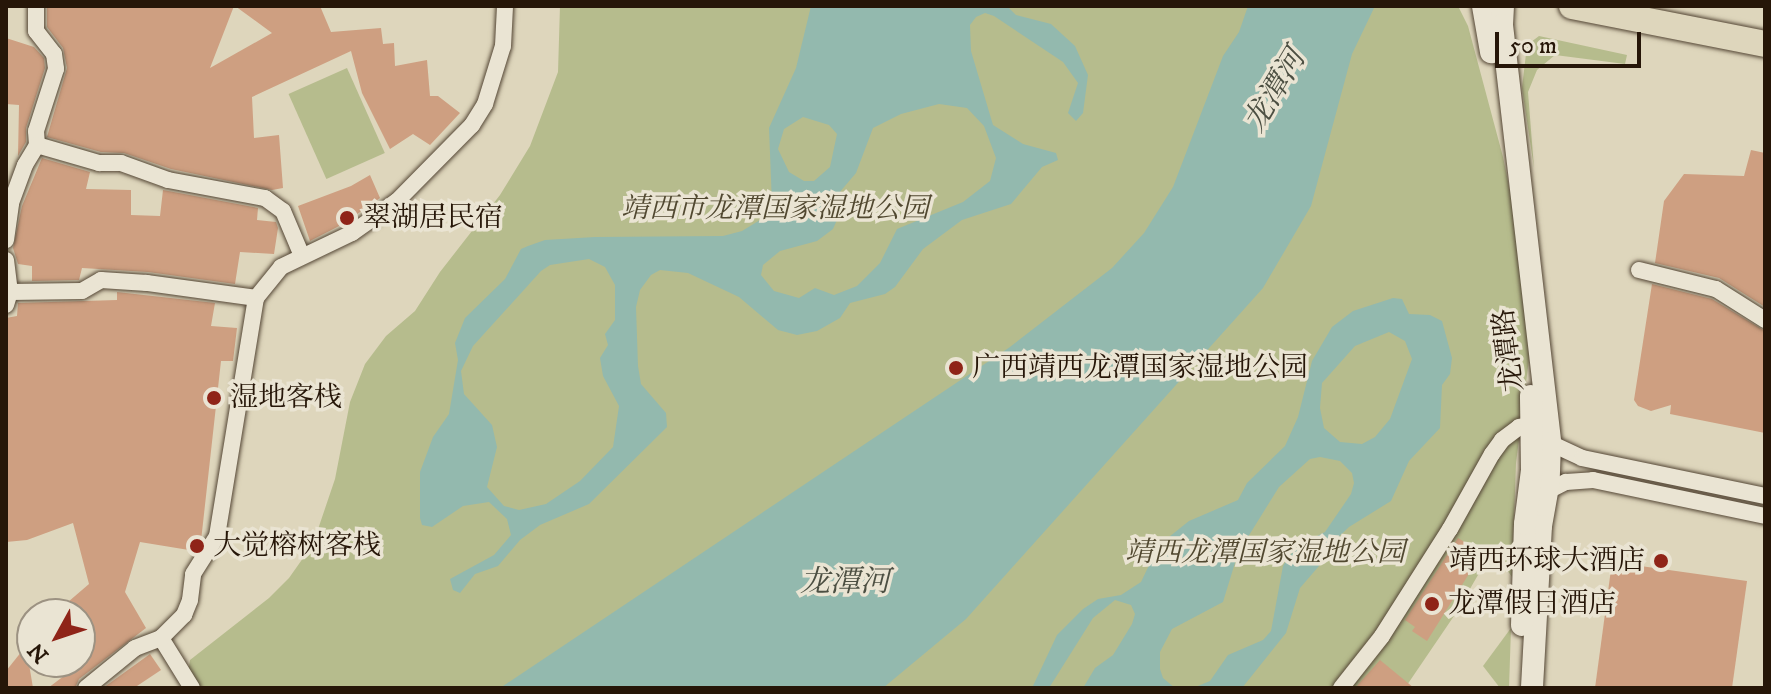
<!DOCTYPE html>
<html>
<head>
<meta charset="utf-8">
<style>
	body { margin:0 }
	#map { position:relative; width:1771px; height:694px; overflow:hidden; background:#ded6bc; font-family:"IM FELL DW Pica","Noto Serif SC",serif }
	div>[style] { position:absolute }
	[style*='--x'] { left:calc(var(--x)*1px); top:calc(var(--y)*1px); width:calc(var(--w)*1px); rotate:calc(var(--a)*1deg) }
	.green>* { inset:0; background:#b6bc8d; transform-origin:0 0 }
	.water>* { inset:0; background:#93b9ae }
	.building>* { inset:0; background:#ce9f81 }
	.roads { filter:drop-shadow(0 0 2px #544635) drop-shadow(0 0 2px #544635) }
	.street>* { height:16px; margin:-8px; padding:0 8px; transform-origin:8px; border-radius:8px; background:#eae4d3 }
	.secondary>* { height:22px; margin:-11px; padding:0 11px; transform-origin:11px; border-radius:11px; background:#eae4d3 }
	.primary>* { height:26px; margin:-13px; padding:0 13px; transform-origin:13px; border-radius:13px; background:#ded6bc }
	.dots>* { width:22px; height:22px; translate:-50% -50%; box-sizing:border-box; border:4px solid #eae4d3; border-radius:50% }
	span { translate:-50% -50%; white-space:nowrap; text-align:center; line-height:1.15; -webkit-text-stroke:7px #eae4d3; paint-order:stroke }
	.park-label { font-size:28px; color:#514830; font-style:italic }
	.poi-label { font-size:28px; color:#261608 }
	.left { translate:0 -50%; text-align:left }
	.right { translate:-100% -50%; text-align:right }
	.street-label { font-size:28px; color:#261608 }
	.water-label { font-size:30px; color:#4c4f42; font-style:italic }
	.frame { position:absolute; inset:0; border:8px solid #261608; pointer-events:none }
	.north { position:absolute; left:16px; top:598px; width:80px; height:80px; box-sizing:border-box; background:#eae4d3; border:2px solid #9c9282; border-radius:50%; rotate:230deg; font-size:22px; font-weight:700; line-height:32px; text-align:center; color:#261608 }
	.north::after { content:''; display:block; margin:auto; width:28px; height:36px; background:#8f2418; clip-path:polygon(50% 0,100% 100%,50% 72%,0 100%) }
	.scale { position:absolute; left:1495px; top:32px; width:146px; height:36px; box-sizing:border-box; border:4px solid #261608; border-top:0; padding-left:10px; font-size:24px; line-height:28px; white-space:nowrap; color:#261608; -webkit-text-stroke:6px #eae4d3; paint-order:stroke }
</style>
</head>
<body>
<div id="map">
	<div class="green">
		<i style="clip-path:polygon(560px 6px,1458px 6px,1468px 26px,1503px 157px,1519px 235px,1531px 343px,1516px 463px,1512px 577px,1505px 567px,1489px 556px,1456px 613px,1405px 688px,186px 688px,190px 660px,269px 598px,289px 578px,313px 544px,335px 479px,350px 402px,365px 364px,386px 336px,415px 311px,440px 272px,500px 195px,530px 146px,558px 72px)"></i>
		<i style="clip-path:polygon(1539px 36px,1627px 55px,1625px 64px,1555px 55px,1537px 70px,1528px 92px,1534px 168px,1522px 88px,1527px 45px)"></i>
		<i style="left:347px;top:68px;width:93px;height:64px;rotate:66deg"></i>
		<i style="clip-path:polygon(1511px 628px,1509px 688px,1500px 688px,1483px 666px)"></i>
	</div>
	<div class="water">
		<i style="clip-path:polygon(evenodd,811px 6px,1007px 6px,1016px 15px,1051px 24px,1075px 46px,1088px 75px,1083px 113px,1076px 121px,1068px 113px,1078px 83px,1063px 62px,994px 16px,985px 13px,976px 17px,970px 25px,971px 51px,993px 125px,1023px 144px,1056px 153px,1058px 160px,1042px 167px,1011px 204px,962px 220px,923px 249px,895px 287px,885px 294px,850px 303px,840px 318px,817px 331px,797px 335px,778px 330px,739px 297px,688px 273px,660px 270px,651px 275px,640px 290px,636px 307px,638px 366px,641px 384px,666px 413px,667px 427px,589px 504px,540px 525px,520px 540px,498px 566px,475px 574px,460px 593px,453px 590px,450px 579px,494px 555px,511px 535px,507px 519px,489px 502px,463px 506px,432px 527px,422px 525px,420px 518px,420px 472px,433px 437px,449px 414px,458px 360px,455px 343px,465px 318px,505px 279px,521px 249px,528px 246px,545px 240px,595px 237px,723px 236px,742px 231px,760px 220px,772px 204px,769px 128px,796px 68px,811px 6px,939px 104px,967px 108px,984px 126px,996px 158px,990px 181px,963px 202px,897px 229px,880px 263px,857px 286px,834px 295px,815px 288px,799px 298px,774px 291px,761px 275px,763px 265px,780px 251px,817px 241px,833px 229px,840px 213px,839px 193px,856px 173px,873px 128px,901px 114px,939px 104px,811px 6px,803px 117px,829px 125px,837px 134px,830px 167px,814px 181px,804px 181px,789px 172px,778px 149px,784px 129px,803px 117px,811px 6px,589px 259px,605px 267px,615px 285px,615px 320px,605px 334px,608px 345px,600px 358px,603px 376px,619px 406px,613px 447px,580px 481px,546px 504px,519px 510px,504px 506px,487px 487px,497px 447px,492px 425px,464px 394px,461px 371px,473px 346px,541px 271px,550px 265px,589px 259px)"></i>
		<i style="clip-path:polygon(1248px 6px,1375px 6px,1352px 54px,1311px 206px,1263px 288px,966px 619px,883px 688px,500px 688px,1010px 347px,1112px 268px,1144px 233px,1173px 187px,1223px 56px,1239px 32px)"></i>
		<i style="clip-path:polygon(evenodd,1393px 298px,1402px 299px,1409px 314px,1430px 315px,1442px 321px,1452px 358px,1450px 374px,1442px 385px,1440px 428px,1409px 461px,1391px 501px,1349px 527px,1328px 547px,1319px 566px,1300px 588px,1286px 633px,1242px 688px,1193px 688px,1210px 681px,1228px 655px,1263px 640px,1271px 631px,1283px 566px,1289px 556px,1301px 544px,1325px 532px,1351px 494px,1354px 483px,1352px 473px,1340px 461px,1320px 457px,1310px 459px,1279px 487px,1238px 553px,1223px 602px,1172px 629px,1160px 652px,1160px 669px,1163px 678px,1175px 688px,1083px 688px,1095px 668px,1113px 655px,1132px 624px,1135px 614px,1131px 605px,1115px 600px,1093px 618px,1049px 688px,1032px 688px,1057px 635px,1083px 609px,1098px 599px,1121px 595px,1141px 582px,1152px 559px,1169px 537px,1189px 521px,1238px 500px,1247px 483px,1285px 446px,1298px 417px,1312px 361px,1332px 327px,1353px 311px,1393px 298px,1389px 332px,1405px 341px,1412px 359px,1390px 419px,1375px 437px,1362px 444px,1340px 442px,1324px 428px,1320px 408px,1322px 383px,1355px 346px,1389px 332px)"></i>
	</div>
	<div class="building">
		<i style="clip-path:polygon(47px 6px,234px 6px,210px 68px,272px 33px,235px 6px,320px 6px,331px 32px,381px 28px,383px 44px,394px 43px,395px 66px,427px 60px,430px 96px,438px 96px,460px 113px,430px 145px,413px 134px,390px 149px,362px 93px,351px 51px,252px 97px,254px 138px,279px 135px,283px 188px,272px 190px,171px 169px,124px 153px,101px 152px,47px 137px,67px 68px,63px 48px,47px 27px)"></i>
		<i style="clip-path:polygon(6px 38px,34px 47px,44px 58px,45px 68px,26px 128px,26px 142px,18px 156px,19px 105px,6px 104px)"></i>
		<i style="clip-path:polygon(1751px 150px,1765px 153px,1765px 307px,1719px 278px,1655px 263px,1664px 201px,1684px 174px,1744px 176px)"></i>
		<i style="clip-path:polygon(42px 158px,90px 172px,86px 189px,131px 190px,131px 215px,160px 216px,163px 190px,258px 208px,257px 220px,276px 222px,278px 228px,274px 254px,240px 252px,235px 284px,148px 272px,82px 268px,79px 280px,32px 281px,32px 266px,18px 264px,13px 248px,22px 206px)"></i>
		<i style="clip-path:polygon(370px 175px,380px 198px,343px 224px,310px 241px,298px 206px,351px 186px)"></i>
		<i style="clip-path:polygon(1652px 284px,1712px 299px,1765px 331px,1765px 433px,1670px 414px,1671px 405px,1651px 411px,1638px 406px,1634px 400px)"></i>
		<i style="clip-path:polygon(117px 292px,215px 303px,211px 326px,237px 328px,233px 361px,221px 361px,201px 541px,195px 551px,140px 542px,125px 592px,146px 628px,79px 679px,75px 688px,48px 688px,81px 663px,80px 614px,54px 614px,89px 584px,73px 523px,27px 540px,6px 542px,6px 318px,17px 316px,18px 303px,117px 300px)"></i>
		<i style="clip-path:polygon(1458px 538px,1482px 553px,1427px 641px,1412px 631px,1415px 627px,1405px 620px)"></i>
		<i style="clip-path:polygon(1612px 562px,1747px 581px,1732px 688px,1595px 688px)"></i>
		<i style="clip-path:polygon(26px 646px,33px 688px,6px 688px,6px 671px)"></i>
		<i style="clip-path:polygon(150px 654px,161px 670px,134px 688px,103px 688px)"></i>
		<i style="clip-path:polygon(1380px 660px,1414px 688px,1355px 688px)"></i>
	</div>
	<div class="roads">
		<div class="street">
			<i style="--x:36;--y:6;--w:25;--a:90"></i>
			<i style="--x:36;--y:31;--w:29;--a:52"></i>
			<i style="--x:54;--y:54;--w:15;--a:82"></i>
			<i style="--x:56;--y:69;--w:65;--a:107.9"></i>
			<i style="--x:36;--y:131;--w:14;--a:86"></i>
			<i style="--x:37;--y:145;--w:65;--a:16.2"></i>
			<i style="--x:99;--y:163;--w:22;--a:0"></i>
			<i style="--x:121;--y:163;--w:50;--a:19.9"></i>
			<i style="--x:168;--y:180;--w:99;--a:10.5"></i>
			<i style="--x:265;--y:198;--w:22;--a:36"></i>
			<i style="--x:283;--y:211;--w:49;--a:67.1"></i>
			<i style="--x:6;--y:240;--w:37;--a:-82"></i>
			<i style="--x:11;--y:203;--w:40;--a:-69.8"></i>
			<i style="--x:25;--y:165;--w:23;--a:-59"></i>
			<i style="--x:6;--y:260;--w:32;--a:83"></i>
			<i style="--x:1639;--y:270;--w:79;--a:13.9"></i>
			<i style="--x:1716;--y:289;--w:58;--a:32.3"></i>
			<i style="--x:6;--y:305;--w:14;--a:-73"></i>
			<i style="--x:10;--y:292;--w:72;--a:-0.8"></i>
			<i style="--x:82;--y:291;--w:22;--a:-30"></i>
			<i style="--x:101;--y:280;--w:46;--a:3.7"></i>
			<i style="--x:147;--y:283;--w:110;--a:7.8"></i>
			<i style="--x:1540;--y:495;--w:29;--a:-27"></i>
			<i style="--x:1566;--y:482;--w:27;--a:-4"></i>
			<i style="--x:1593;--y:480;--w:176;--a:11.8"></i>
			<i style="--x:86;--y:688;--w:63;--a:-39.2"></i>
			<i style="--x:135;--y:648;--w:28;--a:-21"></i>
			<i style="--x:192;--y:688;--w:59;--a:-121.8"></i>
			<i style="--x:161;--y:638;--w:33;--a:-45"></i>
			<i style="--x:184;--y:615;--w:16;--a:-68"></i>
			<i style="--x:190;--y:600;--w:26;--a:-83"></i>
			<i style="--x:193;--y:574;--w:45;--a:-57.7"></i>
			<i style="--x:217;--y:536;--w:241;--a:-80.7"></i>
			<i style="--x:256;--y:298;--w:40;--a:-51"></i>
			<i style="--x:281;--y:267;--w:79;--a:-25.6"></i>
			<i style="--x:352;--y:233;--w:55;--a:-35.4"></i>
			<i style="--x:397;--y:201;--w:107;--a:-45.4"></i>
			<i style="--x:472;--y:125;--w:25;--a:-58"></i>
			<i style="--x:485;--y:104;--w:61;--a:-72.8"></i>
			<i style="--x:503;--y:46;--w:40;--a:-87.1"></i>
			<i style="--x:1341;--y:688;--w:66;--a:-51.7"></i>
			<i style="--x:1382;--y:636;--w:127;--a:-57.6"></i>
			<i style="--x:1450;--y:529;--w:86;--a:-60.8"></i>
			<i style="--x:1492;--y:454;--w:17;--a:-54"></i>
			<i style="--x:1502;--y:440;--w:21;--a:-37"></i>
			<i style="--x:1519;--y:427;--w:13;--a:-9"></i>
			<i style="--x:1532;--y:425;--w:25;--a:45"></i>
			<i style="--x:1550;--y:443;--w:35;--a:25"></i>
			<i style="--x:1582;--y:458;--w:187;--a:11.7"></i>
		</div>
		<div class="secondary">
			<i style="--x:1483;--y:6;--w:47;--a:80.1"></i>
			<i style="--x:1503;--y:6;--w:19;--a:93"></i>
			<i style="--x:1502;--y:25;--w:421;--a:83.4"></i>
			<i style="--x:1550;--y:443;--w:38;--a:92"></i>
			<i style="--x:1549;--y:481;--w:46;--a:100.1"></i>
			<i style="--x:1541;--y:526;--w:162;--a:93.2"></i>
			<i style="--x:1522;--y:625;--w:101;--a:-88.3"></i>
			<i style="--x:1525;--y:524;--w:54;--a:-82.6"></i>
			<i style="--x:1532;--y:470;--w:74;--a:-90.8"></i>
		</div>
		<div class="primary">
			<i style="--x:1572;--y:6;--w:197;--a:11.1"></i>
		</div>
	</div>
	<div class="dots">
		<i style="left:347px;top:218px;background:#8f2418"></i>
		<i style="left:956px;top:368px;background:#8f2418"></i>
		<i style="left:214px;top:398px;background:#8f2418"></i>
		<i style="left:197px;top:546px;background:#8f2418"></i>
		<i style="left:1661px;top:561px;background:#8f2418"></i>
		<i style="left:1432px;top:604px;background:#8f2418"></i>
	</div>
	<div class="park-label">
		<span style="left:775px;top:209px">靖西市龙潭国家湿地公园</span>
		<span style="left:1265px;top:553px">靖西龙潭国家湿地公园</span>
	</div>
	<div class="poi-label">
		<span class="left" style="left:363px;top:218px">翠湖居民宿</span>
		<span class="left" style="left:972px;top:368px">广西靖西龙潭国家湿地公园</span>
		<span class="left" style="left:230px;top:398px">湿地客栈</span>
		<span class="left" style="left:213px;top:546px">大觉榕树客栈</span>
		<span class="right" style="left:1645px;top:561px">靖西环球大酒店</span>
		<span class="left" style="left:1448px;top:604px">龙潭假日酒店</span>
	</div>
	<div class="street-label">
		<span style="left:1509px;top:350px;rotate:-97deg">龙潭路</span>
	</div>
	<div class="water-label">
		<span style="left:1276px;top:91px;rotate:-59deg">龙潭河</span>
		<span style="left:845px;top:583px">龙潭河</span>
	</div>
	<div class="frame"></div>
	<div class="north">N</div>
	<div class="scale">50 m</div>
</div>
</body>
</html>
